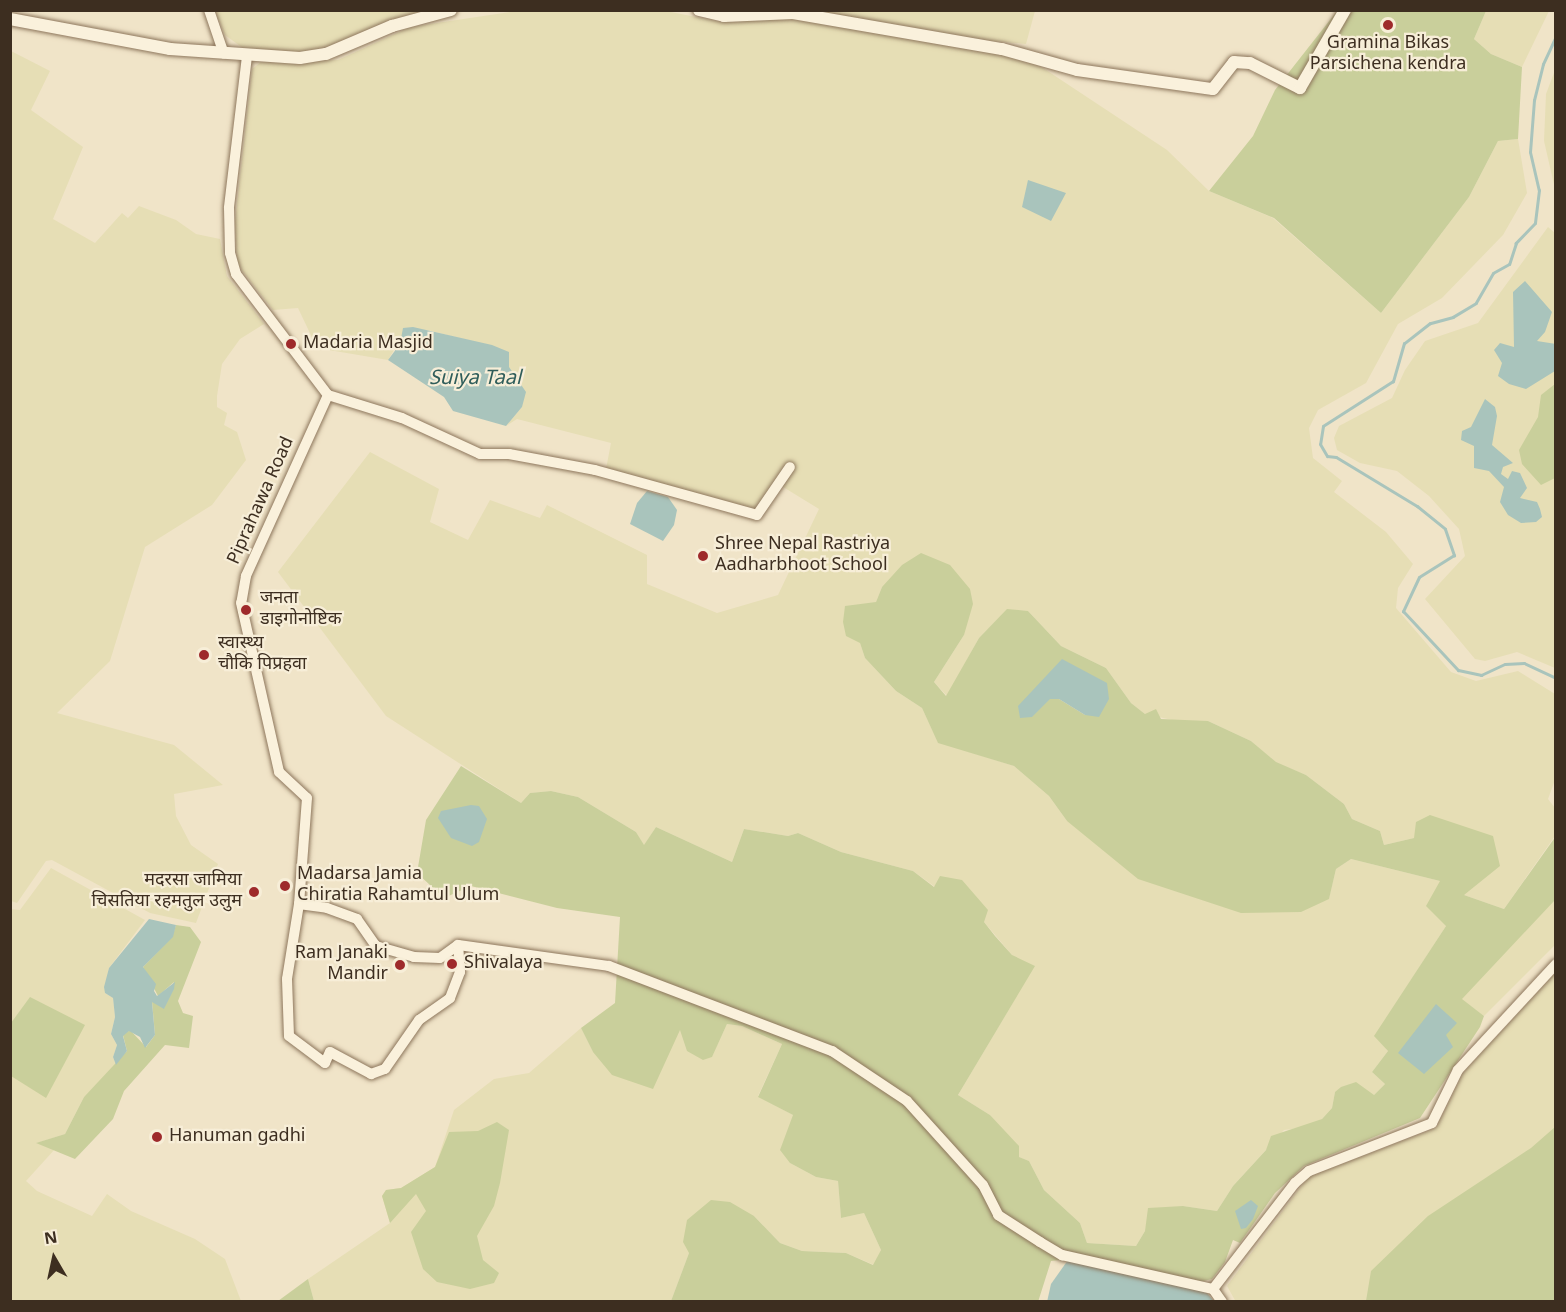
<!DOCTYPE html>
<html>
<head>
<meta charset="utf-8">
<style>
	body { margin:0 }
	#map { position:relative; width:1566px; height:1312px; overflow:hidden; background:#f0e4c8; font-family:Georgia,"Noto Sans Devanagari",serif }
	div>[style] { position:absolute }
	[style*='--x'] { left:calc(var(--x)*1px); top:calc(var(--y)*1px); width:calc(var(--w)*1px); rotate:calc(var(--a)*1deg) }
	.farmland>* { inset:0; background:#e6deb5 }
	.green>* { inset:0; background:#c9cf9b }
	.water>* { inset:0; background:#a9c4bc }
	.stream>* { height:3px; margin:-1.5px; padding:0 1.5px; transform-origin:1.5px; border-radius:1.5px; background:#a9c4bc }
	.roads { filter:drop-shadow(0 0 2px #8d765c) drop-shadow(0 0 2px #8d765c) }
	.minor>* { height:10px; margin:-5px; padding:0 5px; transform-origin:5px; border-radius:5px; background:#faf1dc }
	.tertiary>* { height:12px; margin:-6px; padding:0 6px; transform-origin:6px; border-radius:6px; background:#faf1dc }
	.dots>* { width:16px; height:16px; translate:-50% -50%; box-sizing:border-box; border:3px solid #f7eed8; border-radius:50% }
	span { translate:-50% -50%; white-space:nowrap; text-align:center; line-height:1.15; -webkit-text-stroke:4.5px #f7eed8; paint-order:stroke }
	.poi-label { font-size:18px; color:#3d2e20 }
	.left { translate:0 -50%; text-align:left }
	.right { translate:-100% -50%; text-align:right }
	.street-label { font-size:18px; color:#3d2e20 }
	.water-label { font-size:20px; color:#2f5d5a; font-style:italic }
	.frame { position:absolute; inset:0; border:12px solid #3d2e20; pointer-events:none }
	.north { position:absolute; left:24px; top:1228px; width:60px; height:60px; -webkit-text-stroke:4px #f7eed8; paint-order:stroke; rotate:351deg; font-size:16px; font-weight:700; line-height:24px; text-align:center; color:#3d2e20 }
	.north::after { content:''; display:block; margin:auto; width:21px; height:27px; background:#3d2e20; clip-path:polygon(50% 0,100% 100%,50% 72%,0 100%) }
</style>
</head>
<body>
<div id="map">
	<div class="farmland">
		<i style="clip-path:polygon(215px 11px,436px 11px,313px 52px,247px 51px,225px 35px)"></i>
		<i style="clip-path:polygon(516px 11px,666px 11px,721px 22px,793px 18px,1003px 54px,1040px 66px,1167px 150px,1209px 191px,1273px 218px,1381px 313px,1469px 197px,1498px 141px,1518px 139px,1527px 193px,1503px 235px,1442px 298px,1398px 324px,1366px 383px,1318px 410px,1309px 428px,1313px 458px,1342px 481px,1334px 492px,1386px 532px,1413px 564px,1398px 588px,1396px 608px,1451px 672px,1476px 681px,1518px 671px,1555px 694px,1555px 780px,1548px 799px,1555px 808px,1555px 836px,1504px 909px,1464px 895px,1414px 838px,1384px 845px,1380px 831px,1352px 819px,1344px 804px,1306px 775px,1276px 763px,1251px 741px,1208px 721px,1177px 721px,1145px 714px,1131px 703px,1106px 668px,1061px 646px,1028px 611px,1007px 610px,979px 638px,947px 696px,934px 682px,964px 635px,882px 587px,860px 643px,865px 658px,896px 691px,922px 708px,938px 742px,1014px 766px,1049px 796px,1067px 821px,1329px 898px,1336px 869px,1351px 859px,1440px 881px,1446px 926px,1375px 1036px,1388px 1051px,1372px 1072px,1385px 1084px,1374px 1095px,1335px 1092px,1332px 1108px,1322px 1119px,1307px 1127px,1284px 1130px,1233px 1186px,1217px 1211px,1183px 1206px,1145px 1231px,1136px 1246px,1087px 1243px,1080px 1223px,1044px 1190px,1029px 1161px,1018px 1157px,990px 1115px,958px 1095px,1015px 999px,1012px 955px,984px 922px,913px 871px,841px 852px,798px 833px,788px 836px,744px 829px,732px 862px,656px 827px,644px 846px,636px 832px,578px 797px,551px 791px,530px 793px,521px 803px,386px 716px,278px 572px,370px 452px,439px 489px,430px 522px,468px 540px,490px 500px,540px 518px,547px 505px,647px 555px,647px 584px,717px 613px,778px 595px,819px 509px,775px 482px,753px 511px,606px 469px,611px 443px,517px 419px,506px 426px,522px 407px,516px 375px,467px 340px,427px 330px,400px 340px,388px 360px,317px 348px,298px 308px,273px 310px,237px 264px,235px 222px,252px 69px,261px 62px,338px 60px,410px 27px)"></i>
		<i style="clip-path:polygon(803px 11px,1035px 11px,1026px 44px,959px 38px)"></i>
		<i style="clip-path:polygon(1486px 11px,1549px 11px,1522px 67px,1491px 54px,1474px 39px)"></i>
		<i style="clip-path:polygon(11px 51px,50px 71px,31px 110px,83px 147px,53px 219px,95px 243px,122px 213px,128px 218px,139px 206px,176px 220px,196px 234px,220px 239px,227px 276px,264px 324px,240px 339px,222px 364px,217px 396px,217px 407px,227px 413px,224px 425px,237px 432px,246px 460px,212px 505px,145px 547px,110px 661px,57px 713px,174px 745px,223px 785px,174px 794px,176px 816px,191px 845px,218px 864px,196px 923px,150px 913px,52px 860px,46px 861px,17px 903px,11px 901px)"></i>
		<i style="clip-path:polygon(1555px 70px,1555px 189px,1544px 141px,1546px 94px)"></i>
		<i style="clip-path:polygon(1548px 227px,1555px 233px,1555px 668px,1517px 652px,1485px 661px,1475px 659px,1425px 599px,1465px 556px,1459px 529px,1429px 496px,1397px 471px,1360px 463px,1337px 450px,1334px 438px,1339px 426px,1392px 398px,1405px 370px,1425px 341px,1478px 323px)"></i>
		<i style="clip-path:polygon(51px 868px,145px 920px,109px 968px,105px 993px,113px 998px,115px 1017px,111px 1034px,117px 1045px,113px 1057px,116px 1065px,84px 1097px,65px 1134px,37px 1143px,55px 1149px,26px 1181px,37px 1191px,92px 1216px,107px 1194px,131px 1211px,195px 1239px,225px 1259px,241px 1301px,11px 1301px,10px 909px,20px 910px)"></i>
		<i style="clip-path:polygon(1552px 900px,1555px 900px,1555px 945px,1484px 1016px,1461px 999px)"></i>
		<i style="clip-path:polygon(1555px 973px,1555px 1301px,1236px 1302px,1227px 1286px,1308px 1177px,1436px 1128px,1463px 1073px)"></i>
		<i style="clip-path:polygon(727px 1024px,742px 1026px,782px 1044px,758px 1096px,793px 1115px,790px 1163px,816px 1177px,838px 1181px,841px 1218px,864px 1213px,881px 1250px,874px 1265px,846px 1253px,802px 1251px,780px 1243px,754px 1216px,689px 1253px,671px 1301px,314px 1301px,308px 1279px,390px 1223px,382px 1196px,386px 1190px,401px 1188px,435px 1167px,454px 1110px,494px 1079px,529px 1073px,581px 1028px,593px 1052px,680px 1029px,712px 1056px)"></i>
	</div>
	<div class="green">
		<i style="clip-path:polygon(1337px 11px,1486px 11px,1474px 39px,1491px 54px,1522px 67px,1518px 139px,1498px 141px,1469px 197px,1381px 313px,1274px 218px,1209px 191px,1253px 136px,1275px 90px)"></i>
		<i style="clip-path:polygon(1555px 384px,1555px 478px,1541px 485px,1522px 464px,1519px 450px,1538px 417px,1541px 395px)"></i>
		<i style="clip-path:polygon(evenodd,921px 553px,950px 565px,970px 589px,973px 604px,964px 635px,934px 682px,946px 696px,979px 638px,1007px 609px,1028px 611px,1061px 646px,1106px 668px,1131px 703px,1145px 714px,1156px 709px,1161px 719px,1208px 721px,1251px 741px,1276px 762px,1306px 775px,1344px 804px,1352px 819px,1380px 831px,1384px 845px,1414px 838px,1416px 822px,1430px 815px,1493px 836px,1500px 866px,1464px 895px,1504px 909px,1556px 836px,1555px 900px,1462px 999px,1484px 1016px,1480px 1027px,1420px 1118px,1304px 1166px,1275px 1193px,1240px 1243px,1233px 1240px,1225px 1262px,1212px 1279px,1192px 1284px,1076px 1258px,1051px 1261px,1038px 1302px,671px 1301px,689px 1253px,683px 1242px,687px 1220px,711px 1200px,730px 1202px,754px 1216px,780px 1243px,802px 1251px,846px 1253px,873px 1265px,881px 1250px,864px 1213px,841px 1218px,838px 1181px,816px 1177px,790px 1163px,780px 1150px,793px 1115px,758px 1097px,782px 1044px,742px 1026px,727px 1024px,712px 1057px,703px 1060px,687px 1051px,680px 1030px,653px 1089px,612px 1075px,593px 1052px,581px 1028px,615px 1003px,620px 917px,557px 908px,471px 886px,444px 898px,417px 873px,426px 820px,461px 766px,521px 803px,530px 793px,551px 791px,578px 797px,636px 832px,644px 845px,656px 827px,732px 862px,744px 829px,788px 836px,798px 833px,841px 852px,913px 871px,934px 887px,940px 876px,962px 880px,988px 910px,984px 922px,995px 936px,1012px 955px,1035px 966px,958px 1095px,990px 1115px,1019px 1146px,1019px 1157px,1029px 1161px,1044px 1190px,1080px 1223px,1087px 1243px,1136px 1246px,1145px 1231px,1148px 1208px,1183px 1206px,1217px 1211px,1233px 1186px,1266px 1150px,1271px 1136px,1322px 1119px,1332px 1108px,1335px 1092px,1341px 1087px,1356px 1082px,1374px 1095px,1385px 1084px,1372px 1072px,1388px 1051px,1374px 1036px,1446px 926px,1426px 906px,1440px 881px,1351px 859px,1336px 869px,1329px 899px,1301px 912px,1241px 913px,1138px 879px,1067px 821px,1049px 796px,1014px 766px,938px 743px,922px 708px,896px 691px,865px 658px,860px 643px,846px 636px,843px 622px,845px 606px,876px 602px,882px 587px,902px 565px,921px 553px,1107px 684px,1085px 715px,1059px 699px,1050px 699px,1107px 684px)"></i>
		<i style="clip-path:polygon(176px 925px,190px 927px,201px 942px,178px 1001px,183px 1013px,193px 1016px,189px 1048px,165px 1045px,124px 1091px,113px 1119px,75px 1159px,36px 1143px,65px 1134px,84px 1097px,127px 1051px,123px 1035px,130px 1030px,146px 1047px,155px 1035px,152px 1001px,164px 1008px,174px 982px,158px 996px,143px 967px,172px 937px)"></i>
		<i style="clip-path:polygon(30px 997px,85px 1025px,46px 1098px,11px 1076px,11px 1023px)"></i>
		<i style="clip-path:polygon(497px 1122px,509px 1130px,500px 1183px,494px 1206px,477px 1236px,483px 1260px,499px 1273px,494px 1283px,470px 1289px,437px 1282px,423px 1269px,411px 1232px,426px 1211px,416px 1194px,390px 1223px,382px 1196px,386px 1190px,401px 1188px,435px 1167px,449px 1132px,478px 1131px)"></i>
		<i style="clip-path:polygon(1555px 1127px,1555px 1301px,1366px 1301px,1371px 1271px,1428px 1216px,1531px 1148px)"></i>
		<i style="clip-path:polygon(308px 1279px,314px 1301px,278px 1301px)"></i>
	</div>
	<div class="water">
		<i style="clip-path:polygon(1028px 180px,1066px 193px,1051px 221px,1022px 207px)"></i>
		<i style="clip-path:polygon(1525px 281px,1552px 312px,1545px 332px,1537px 341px,1556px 344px,1555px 371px,1526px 389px,1509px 384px,1498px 376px,1502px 363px,1494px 350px,1500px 343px,1514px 347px,1513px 292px)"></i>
		<i style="clip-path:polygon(413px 327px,492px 345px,509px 352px,509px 367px,526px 392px,522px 407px,506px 426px,453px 411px,444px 397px,388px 360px,400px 344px,403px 328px)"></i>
		<i style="clip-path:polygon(1485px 399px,1495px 407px,1497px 416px,1492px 445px,1513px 463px,1503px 467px,1501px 474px,1508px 479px,1512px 471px,1520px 473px,1527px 488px,1520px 498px,1537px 502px,1540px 509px,1542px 517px,1536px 522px,1521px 523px,1508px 515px,1500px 502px,1504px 487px,1489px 471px,1474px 468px,1474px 446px,1461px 440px,1462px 431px,1471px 427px)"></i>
		<i style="clip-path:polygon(647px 491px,668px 497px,677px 510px,674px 525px,663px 541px,630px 524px,637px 503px)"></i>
		<i style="clip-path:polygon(1062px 659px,1107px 683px,1109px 699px,1099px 717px,1085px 715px,1059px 699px,1050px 699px,1032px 717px,1020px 718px,1018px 706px)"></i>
		<i style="clip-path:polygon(471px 805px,479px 806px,487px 819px,479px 842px,472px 846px,451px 838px,438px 818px,441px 811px)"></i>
		<i style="clip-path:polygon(149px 919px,176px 925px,173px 937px,143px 967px,156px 984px,154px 991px,157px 996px,175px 982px,174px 989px,164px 1009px,152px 1002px,155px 1035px,145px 1048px,140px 1037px,129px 1031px,123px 1036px,127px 1051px,116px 1065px,113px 1057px,117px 1045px,111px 1034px,115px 1017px,113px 998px,105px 993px,104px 987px,109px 968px)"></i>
		<i style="clip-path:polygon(1436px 1004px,1457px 1023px,1446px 1035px,1453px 1047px,1424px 1074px,1398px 1053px)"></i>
		<i style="clip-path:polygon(1251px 1200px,1258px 1206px,1253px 1219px,1246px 1228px,1241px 1229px,1235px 1211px)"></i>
		<i style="clip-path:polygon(1068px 1260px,1205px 1291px,1214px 1301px,1047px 1302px,1051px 1284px)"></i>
	</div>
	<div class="stream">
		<i style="--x:1556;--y:36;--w:31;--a:115"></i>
		<i style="--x:1543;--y:64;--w:37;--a:104"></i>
		<i style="--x:1534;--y:100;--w:52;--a:94.4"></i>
		<i style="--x:1530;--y:152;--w:39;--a:77"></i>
		<i style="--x:1539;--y:190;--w:33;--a:97"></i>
		<i style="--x:1535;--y:223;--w:28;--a:134"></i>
		<i style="--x:1516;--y:243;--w:22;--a:108"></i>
		<i style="--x:1509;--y:264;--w:18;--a:151"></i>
		<i style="--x:1493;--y:273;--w:34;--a:120"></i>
		<i style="--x:1476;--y:303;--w:27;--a:149"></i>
		<i style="--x:1453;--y:317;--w:24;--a:165"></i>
		<i style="--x:1430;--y:323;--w:33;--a:142"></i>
		<i style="--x:1404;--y:343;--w:40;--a:106"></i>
		<i style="--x:1393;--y:381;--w:83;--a:147.3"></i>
		<i style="--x:1323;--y:426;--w:18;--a:99"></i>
		<i style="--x:1320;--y:444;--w:14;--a:60"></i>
		<i style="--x:1327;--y:456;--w:9;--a:6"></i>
		<i style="--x:1336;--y:457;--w:95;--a:31.2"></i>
		<i style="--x:1417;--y:506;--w:36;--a:39"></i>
		<i style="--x:1445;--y:529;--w:28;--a:71"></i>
		<i style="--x:1454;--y:555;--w:41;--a:147.8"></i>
		<i style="--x:1419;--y:577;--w:38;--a:115"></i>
		<i style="--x:1403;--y:611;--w:81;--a:47"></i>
		<i style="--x:1458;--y:670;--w:24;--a:12"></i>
		<i style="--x:1481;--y:675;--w:26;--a:-25"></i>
		<i style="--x:1505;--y:664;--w:19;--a:-3"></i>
		<i style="--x:1524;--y:663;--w:35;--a:25"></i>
	</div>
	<div class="roads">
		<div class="minor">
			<i style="--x:209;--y:10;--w:46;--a:71.2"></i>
			<i style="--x:247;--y:56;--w:153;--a:96.8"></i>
			<i style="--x:229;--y:208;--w:45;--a:88.7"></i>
			<i style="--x:230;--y:253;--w:22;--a:74"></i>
			<i style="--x:236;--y:274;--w:152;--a:52.8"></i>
			<i style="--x:328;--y:395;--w:199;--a:114.4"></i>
			<i style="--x:246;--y:576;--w:27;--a:100"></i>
			<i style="--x:241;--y:603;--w:173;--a:77.3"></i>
			<i style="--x:279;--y:772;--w:38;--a:43"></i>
			<i style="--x:307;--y:798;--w:106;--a:94.3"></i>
			<i style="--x:299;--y:904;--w:28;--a:8"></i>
			<i style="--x:327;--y:908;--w:32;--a:20"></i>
			<i style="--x:357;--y:919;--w:33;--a:55"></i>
			<i style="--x:376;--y:946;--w:40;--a:16"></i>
			<i style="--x:414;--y:957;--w:26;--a:2"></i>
			<i style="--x:440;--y:958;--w:22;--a:-36"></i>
			<i style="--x:328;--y:395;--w:77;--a:17.3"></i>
			<i style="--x:402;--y:418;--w:86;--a:24.8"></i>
			<i style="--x:480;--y:454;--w:29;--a:0"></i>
			<i style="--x:509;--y:454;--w:87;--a:10.5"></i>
			<i style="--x:595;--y:470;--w:168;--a:15.5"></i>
			<i style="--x:757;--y:515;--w:58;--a:-55.5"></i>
			<i style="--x:299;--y:904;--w:76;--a:99.1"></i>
			<i style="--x:287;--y:979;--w:57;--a:88"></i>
			<i style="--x:289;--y:1036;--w:45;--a:36.9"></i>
			<i style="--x:325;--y:1063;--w:12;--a:-66"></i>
			<i style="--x:330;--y:1052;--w:47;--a:28.2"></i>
			<i style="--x:371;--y:1074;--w:15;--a:-20"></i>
			<i style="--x:385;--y:1069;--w:60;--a:-55.2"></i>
			<i style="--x:419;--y:1020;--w:38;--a:-35"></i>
			<i style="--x:450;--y:998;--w:28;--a:-69"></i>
			<i style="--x:460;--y:972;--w:27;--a:-94"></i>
			<i style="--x:458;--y:945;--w:152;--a:7.9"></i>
			<i style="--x:609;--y:966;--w:239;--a:20.9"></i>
			<i style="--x:832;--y:1051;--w:90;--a:33.7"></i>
			<i style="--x:907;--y:1101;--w:113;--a:47.9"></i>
			<i style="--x:983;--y:1185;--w:34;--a:63"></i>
			<i style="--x:998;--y:1215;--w:50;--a:32.7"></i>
			<i style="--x:1040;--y:1242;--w:26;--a:31"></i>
			<i style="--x:1062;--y:1255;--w:155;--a:12.7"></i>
			<i style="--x:1213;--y:1289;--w:134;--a:-52.3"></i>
			<i style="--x:1295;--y:1183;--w:18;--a:-41"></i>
			<i style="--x:1309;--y:1171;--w:132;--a:-21.3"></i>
			<i style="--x:1432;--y:1123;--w:59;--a:-63.9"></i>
			<i style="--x:1458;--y:1070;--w:144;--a:-47.2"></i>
			<i style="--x:1213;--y:1289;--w:16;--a:55"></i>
		</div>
		<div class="tertiary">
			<i style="--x:699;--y:10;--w:26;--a:13"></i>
			<i style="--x:724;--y:16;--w:69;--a:-2.5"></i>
			<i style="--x:793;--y:13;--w:212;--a:9.8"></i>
			<i style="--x:1002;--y:49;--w:78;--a:15.6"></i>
			<i style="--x:1077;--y:70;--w:137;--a:8"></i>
			<i style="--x:1213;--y:89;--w:34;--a:-52"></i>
			<i style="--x:1234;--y:62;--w:16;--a:4"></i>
			<i style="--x:1250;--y:63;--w:56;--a:26.6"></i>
			<i style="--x:1300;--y:88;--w:90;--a:-60"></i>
			<i style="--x:10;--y:19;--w:163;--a:10.6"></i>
			<i style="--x:170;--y:49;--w:130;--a:4"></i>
			<i style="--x:300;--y:58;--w:26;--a:-9"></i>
			<i style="--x:326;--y:54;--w:72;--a:-23"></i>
			<i style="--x:392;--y:26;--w:61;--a:-15.2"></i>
		</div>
	</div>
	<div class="dots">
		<i style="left:1388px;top:25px;background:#9e2a2b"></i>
		<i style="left:291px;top:344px;background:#9e2a2b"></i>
		<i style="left:703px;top:556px;background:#9e2a2b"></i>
		<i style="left:246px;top:610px;background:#9e2a2b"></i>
		<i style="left:204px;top:655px;background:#9e2a2b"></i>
		<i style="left:285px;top:886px;background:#9e2a2b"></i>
		<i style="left:254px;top:892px;background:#9e2a2b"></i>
		<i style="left:452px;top:964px;background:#9e2a2b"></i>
		<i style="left:400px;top:965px;background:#9e2a2b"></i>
		<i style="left:157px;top:1137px;background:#9e2a2b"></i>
	</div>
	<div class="poi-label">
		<span style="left:1388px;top:55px">Gramina Bikas<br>Parsichena kendra</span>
		<span class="left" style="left:303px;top:344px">Madaria Masjid</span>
		<span class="left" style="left:715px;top:556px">Shree Nepal Rastriya<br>Aadharbhoot School</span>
		<span class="left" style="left:260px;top:610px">जनता<br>डाइगोनोष्टिक</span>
		<span class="left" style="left:218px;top:655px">स्वास्थ्य<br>चाैकि पिप्रहवा</span>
		<span class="left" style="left:297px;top:886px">Madarsa Jamia<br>Chiratia Rahamtul Ulum</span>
		<span class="right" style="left:242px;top:892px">मदरसा जामिया<br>चिसतिया रहमतुल उलुम</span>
		<span class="right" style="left:388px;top:965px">Ram Janaki<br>Mandir</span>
		<span class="left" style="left:464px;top:964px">Shivalaya</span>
		<span class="left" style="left:169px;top:1137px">Hanuman gadhi</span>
	</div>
	<div class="street-label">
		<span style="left:262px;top:501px;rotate:-66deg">Piprahawa Road</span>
	</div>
	<div class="water-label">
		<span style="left:475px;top:379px">Suiya Taal</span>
	</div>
	<div class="frame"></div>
	<div class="north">N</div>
</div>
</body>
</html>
